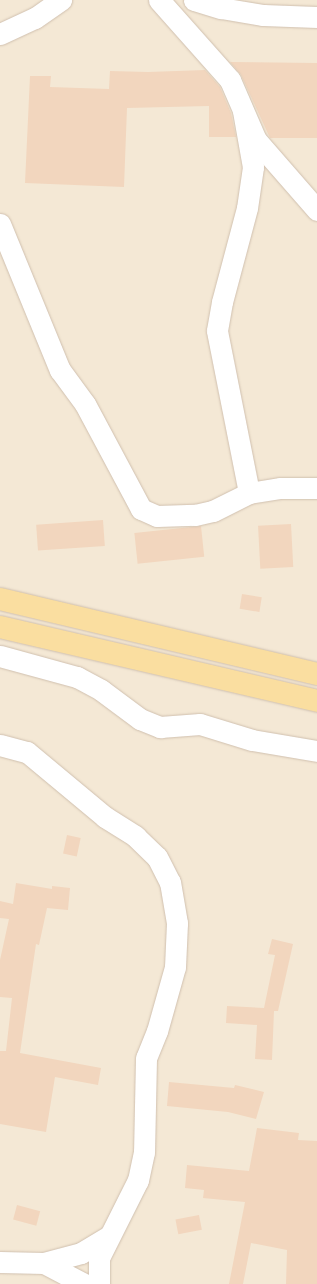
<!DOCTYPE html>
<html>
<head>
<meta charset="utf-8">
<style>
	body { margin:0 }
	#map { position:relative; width:317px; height:1284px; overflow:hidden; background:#fcf5e7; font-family:Mulish,sans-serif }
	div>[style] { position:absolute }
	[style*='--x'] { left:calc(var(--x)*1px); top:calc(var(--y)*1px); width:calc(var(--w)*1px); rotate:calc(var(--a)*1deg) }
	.residential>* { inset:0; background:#f4e8d5; transform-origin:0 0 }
	.building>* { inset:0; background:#f2d6be; transform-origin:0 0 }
	.roads { filter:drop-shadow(0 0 1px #d0c0af) drop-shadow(0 0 1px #d0c0af) }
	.minor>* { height:21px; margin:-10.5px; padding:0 10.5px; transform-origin:10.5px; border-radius:10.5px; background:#fff }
	.major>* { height:22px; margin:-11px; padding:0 11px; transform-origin:11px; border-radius:11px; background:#fadea0 }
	span { translate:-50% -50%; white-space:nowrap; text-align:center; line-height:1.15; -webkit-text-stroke:3px #fff9ed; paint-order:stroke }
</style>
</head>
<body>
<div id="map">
	<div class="residential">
		<i style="left:0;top:0;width:317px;height:1284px"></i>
	</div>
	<div class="building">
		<i style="clip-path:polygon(230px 62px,317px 63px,317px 138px,270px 138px,241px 75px)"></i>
		<i style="clip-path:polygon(205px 70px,220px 87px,231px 113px,236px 137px,209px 137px,209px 106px,127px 108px,124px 187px,25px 183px,30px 76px,51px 76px,50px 87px,109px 89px,110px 71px,148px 72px)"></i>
		<i style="left:103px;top:520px;width:26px;height:67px;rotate:86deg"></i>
		<i style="left:291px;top:524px;width:43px;height:33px;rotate:87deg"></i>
		<i style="left:201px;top:526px;width:31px;height:67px;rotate:84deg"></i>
		<i style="left:242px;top:594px;width:20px;height:15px;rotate:9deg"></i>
		<i style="left:67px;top:835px;width:14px;height:19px;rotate:12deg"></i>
		<i style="clip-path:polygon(16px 883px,52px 889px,52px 886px,70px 888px,68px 910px,47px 908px,39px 945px,36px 944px,20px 1053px,101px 1068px,98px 1085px,55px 1077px,46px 1132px,0 1124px,0 1051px,6px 1051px,12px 998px,0 997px,0 960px,9px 919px,0 918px,0 901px,13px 904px)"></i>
		<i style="clip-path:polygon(272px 939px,293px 944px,278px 1011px,274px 1011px,272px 1060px,255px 1059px,257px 1025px,226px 1023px,227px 1006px,264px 1008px,275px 955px,268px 954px)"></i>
		<i style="clip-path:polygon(169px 1082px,234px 1088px,235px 1085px,264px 1092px,256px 1119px,228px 1112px,167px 1106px)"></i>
		<i style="clip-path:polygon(257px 1128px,299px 1133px,298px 1140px,317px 1141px,317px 1284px,286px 1284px,287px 1250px,251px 1243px,243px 1284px,229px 1284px,245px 1202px,203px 1198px,204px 1190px,185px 1188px,187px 1165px,249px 1171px)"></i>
		<i style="left:17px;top:1205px;width:24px;height:15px;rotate:15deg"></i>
		<i style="left:199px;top:1215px;width:15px;height:24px;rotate:79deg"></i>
	</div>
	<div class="roads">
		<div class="minor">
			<i style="--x:159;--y:0;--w:107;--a:48.4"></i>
			<i style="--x:230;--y:80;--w:65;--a:66.6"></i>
			<i style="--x:256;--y:140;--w:93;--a:48.9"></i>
			<i style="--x:194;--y:0;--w:28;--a:17"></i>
			<i style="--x:221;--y:8;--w:43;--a:9.5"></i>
			<i style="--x:263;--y:15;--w:54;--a:2.1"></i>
			<i style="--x:0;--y:34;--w:38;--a:-25"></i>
			<i style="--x:35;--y:18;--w:32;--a:-35"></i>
			<i style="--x:243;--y:111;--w:57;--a:79.9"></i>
			<i style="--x:253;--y:167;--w:41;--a:98.3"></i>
			<i style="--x:247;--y:208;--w:97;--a:104.9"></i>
			<i style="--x:222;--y:302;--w:29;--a:100"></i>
			<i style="--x:217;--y:331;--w:165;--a:78.8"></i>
			<i style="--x:0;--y:224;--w:158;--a:67.7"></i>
			<i style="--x:60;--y:370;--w:42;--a:53.7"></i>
			<i style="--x:85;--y:404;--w:119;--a:61.9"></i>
			<i style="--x:141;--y:509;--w:17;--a:24"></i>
			<i style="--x:157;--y:516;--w:38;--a:-2"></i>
			<i style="--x:195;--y:515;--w:18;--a:-13"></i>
			<i style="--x:213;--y:511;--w:40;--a:-26.6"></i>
			<i style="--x:249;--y:493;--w:32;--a:-9"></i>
			<i style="--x:281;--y:488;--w:36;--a:0"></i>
			<i style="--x:0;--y:656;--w:80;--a:15.3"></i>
			<i style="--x:77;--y:677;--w:27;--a:28"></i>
			<i style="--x:101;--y:690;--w:49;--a:36.6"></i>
			<i style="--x:140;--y:719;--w:22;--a:22"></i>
			<i style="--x:160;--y:727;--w:40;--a:-4.3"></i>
			<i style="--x:200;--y:724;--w:54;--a:17.1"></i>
			<i style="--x:252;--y:740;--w:66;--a:9.6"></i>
			<i style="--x:0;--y:745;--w:28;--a:15"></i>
			<i style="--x:27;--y:752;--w:102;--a:39.8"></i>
			<i style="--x:105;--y:817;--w:36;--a:32"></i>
			<i style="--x:135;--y:836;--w:30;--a:44"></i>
			<i style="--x:157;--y:857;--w:28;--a:63"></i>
			<i style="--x:170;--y:882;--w:42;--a:80.3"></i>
			<i style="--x:177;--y:923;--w:44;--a:92.6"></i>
			<i style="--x:175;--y:967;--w:66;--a:105.7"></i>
			<i style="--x:157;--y:1031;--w:29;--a:112"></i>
			<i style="--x:146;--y:1058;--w:94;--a:91.2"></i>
			<i style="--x:144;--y:1152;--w:29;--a:102"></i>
			<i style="--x:138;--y:1180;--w:87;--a:116.6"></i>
			<i style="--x:99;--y:1258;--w:26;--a:90"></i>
			<i style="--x:0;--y:1262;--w:44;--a:1.3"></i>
			<i style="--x:44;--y:1263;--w:38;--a:-15"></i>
			<i style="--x:81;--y:1253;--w:33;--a:-31"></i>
			<i style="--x:44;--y:1263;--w:45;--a:27.7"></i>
		</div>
		<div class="major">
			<i style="--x:0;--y:599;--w:326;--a:13.3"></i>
			<i style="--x:0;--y:627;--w:326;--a:13.1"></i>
		</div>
	</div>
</div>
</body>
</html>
